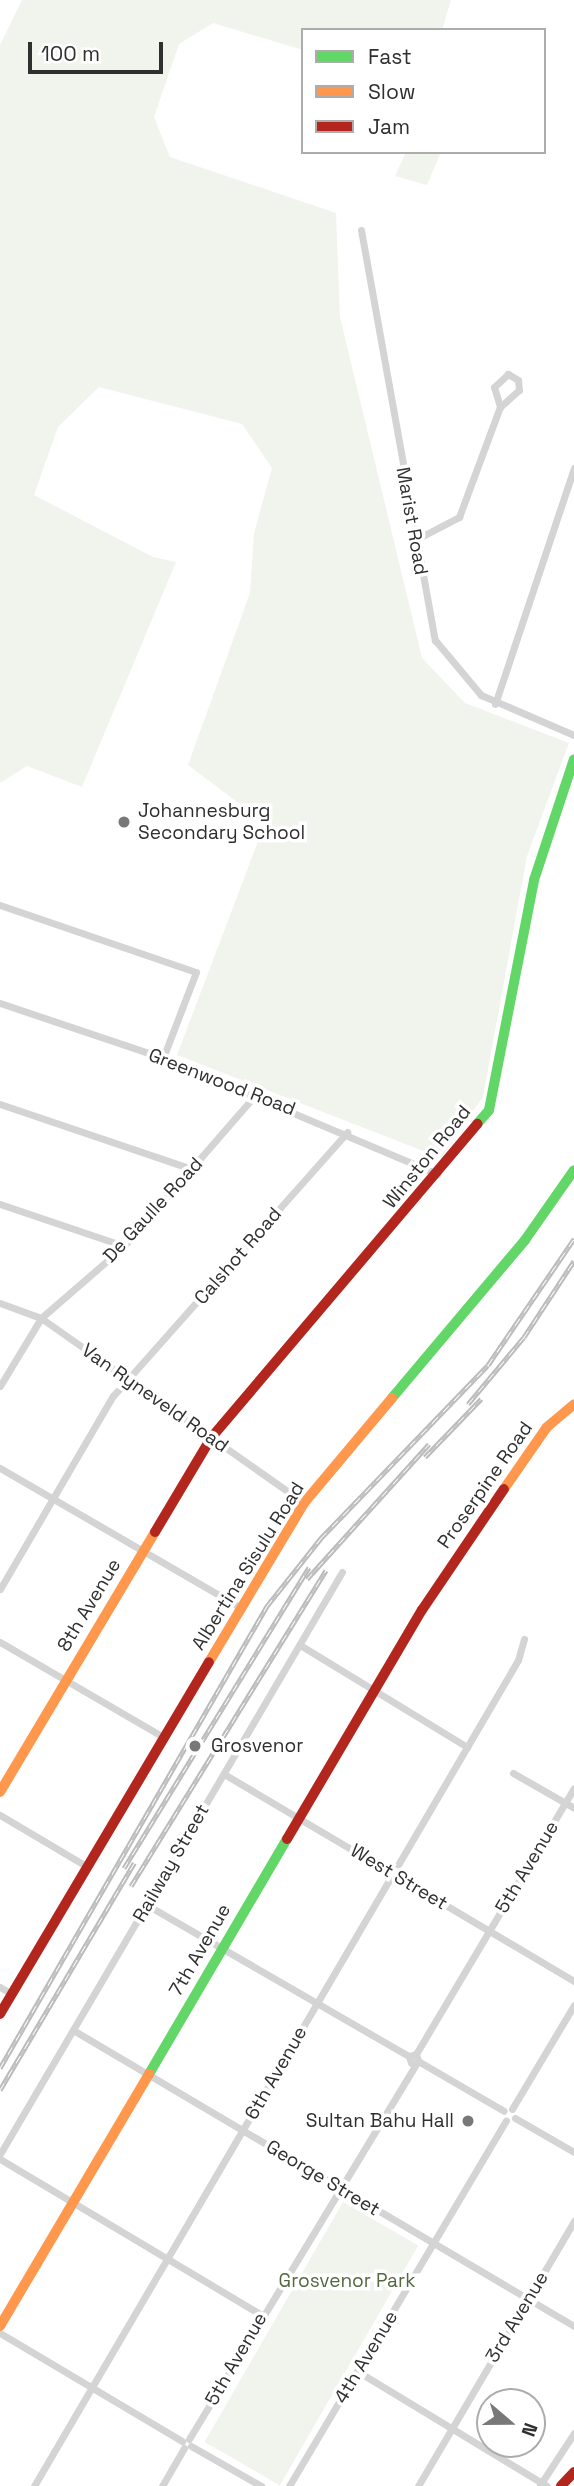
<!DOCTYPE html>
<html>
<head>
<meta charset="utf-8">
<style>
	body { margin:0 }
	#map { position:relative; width:574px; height:2486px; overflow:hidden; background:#fff; font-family:"Space Grotesk",sans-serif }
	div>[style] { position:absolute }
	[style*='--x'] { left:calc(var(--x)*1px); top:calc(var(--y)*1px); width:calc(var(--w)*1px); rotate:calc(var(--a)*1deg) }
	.green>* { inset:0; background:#f1f4ed; transform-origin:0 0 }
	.street>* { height:7px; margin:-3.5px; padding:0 3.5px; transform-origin:3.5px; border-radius:3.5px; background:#d4d4d4 }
	.fast>* { height:10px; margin:-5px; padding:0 5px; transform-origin:5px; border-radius:5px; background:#63d668 }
	.slow>* { height:10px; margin:-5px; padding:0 5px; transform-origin:5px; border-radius:5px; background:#ff974d }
	.jam>* { height:10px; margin:-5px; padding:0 5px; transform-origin:5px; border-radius:5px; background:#b3261e }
	.rail>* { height:5px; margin-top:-2.5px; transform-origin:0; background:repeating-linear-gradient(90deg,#fff 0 8px,#bbb 0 16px); box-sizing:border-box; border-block:2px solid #bbb }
	.dots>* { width:19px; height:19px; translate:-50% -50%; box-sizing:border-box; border:4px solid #fff; border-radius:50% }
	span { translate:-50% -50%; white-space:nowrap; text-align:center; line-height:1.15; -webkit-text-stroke:7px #fff; paint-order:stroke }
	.street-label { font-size:19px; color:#2f2f2f }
	.poi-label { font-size:19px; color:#2f2f2f }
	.left { translate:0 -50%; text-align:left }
	.right { translate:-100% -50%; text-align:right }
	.park-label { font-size:19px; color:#53683f }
	.legend { position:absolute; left:301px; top:28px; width:245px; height:126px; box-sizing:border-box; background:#fff; border:2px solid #acacac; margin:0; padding:9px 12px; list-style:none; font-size:21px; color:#2f2f2f }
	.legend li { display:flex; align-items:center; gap:14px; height:35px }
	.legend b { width:35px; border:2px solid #acacac }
	.north { position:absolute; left:476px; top:2388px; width:70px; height:70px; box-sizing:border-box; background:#fff; border:2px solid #acacac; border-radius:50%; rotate:110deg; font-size:19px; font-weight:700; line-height:28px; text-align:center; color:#2f2f2f }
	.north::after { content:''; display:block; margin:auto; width:24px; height:32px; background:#787878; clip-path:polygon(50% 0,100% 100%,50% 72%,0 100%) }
	.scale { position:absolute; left:28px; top:42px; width:135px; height:32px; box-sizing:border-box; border:4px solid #2f2f2f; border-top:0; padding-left:9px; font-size:21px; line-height:24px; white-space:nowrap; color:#2f2f2f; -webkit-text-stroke:5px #fff; paint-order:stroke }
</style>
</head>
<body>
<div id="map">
	<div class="green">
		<i style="clip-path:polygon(22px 0,451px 0,442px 30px,303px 30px,303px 50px,213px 23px,179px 44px,154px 117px,170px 157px,336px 213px,340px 317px,422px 658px,465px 703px,569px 743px,527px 856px,483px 1097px,441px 1158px,177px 1055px,265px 823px,188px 765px,250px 593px,254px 533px,272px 468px,242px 424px,99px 387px,58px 427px,34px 495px,153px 557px,176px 562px,82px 787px,27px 766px,0 783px,0 45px)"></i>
		<i style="clip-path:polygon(406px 152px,441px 152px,427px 185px,395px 176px)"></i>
		<i style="left:343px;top:2202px;width:87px;height:277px;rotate:30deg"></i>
	</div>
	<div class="street">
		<i style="--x:361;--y:230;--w:417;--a:79.8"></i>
		<i style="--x:435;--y:640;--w:72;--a:50.1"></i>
		<i style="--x:481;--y:695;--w:101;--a:23.3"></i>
		<i style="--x:415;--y:540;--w:50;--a:-27.6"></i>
		<i style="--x:459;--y:517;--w:117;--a:-69.6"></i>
		<i style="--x:500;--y:407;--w:25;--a:-42"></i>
		<i style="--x:519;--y:390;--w:10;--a:-96"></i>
		<i style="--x:518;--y:380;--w:12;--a:-149"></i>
		<i style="--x:508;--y:374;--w:19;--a:137"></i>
		<i style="--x:494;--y:387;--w:21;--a:73"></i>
		<i style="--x:495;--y:704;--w:249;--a:-71.5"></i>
		<i style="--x:0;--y:905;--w:207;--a:18.9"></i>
		<i style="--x:196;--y:972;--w:92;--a:111"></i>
		<i style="--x:0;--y:1003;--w:172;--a:18.6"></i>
		<i style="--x:163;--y:1058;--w:298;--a:22.9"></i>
		<i style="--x:0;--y:1104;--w:203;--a:18.7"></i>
		<i style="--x:0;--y:1204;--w:131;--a:18.7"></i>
		<i style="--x:0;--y:1303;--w:44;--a:20.1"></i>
		<i style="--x:41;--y:1318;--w:322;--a:35.1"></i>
		<i style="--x:0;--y:1386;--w:79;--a:-58.9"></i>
		<i style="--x:41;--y:1318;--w:110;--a:-40.9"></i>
		<i style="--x:124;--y:1246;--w:201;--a:-49"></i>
		<i style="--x:0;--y:1468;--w:277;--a:30.1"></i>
		<i style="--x:0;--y:1589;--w:224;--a:-59.7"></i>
		<i style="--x:113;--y:1396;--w:353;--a:-48.4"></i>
		<i style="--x:0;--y:1642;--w:189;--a:30.2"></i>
		<i style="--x:300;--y:1645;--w:196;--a:31.4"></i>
		<i style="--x:513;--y:1773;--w:70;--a:29.8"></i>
		<i style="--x:224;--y:1774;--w:407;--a:30.6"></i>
		<i style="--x:0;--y:1815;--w:102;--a:30.6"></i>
		<i style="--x:147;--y:1905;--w:302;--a:30"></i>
		<i style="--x:0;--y:1987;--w:14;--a:30"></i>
		<i style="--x:73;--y:2030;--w:582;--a:30.58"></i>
		<i style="--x:416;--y:2054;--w:309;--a:-59.3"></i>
		<i style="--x:418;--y:2061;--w:99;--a:30.2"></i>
		<i style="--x:512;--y:2109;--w:121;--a:-59.2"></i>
		<i style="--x:515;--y:2118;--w:68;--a:30"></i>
		<i style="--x:0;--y:2154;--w:675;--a:-59.56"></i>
		<i style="--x:0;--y:2159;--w:305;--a:30.8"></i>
		<i style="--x:0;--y:2333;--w:212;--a:30.7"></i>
		<i style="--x:357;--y:2371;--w:222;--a:31.2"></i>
		<i style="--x:189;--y:2439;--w:442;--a:-58.8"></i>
		<i style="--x:418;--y:2061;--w:7;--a:-106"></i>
		<i style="--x:416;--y:2054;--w:7;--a:164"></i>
		<i style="--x:409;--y:2056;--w:7;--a:74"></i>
		<i style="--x:191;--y:2446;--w:81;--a:29.7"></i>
		<i style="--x:540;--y:2485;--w:62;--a:-56.8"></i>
		<i style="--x:34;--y:2486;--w:957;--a:-59.63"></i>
		<i style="--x:518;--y:1660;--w:22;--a:-74"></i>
		<i style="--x:162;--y:2486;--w:44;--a:-59.9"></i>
		<i style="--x:289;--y:2486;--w:425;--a:-59.3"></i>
		<i style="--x:418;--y:2486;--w:308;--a:-59.5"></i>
	</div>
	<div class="fast">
		<i style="--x:477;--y:1124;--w:18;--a:-49"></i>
		<i style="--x:489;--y:1110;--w:234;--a:-78.9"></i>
		<i style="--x:534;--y:880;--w:127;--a:-71.7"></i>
		<i style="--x:392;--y:1398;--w:207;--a:-49.9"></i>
		<i style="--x:525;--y:1240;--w:85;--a:-55"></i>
		<i style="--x:149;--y:2074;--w:273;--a:-59.6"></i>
	</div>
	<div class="slow">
		<i style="--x:504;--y:1489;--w:75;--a:-55.3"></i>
		<i style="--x:547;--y:1427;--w:35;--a:-40"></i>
		<i style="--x:209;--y:1662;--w:185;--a:-59.1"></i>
		<i style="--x:304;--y:1503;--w:137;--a:-50"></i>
		<i style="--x:0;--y:1792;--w:303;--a:-59.2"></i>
		<i style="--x:0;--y:2326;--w:293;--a:-59.4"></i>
	</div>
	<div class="jam">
		<i style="--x:155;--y:1532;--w:109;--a:-59.2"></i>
		<i style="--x:211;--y:1438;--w:412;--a:-49.7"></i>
		<i style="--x:287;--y:1839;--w:266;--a:-59.5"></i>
		<i style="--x:422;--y:1610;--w:146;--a:-55.9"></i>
		<i style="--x:0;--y:2014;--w:409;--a:-59.3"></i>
		<i style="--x:561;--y:2486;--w:19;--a:-47"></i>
	</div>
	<div class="rail">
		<i style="--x:468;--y:1404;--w:87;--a:-50.1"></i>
		<i style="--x:524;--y:1337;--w:91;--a:-56.7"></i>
		<i style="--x:425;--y:1457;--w:81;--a:-46"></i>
		<i style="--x:307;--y:1579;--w:182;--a:-47.9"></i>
		<i style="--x:124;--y:1868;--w:353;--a:-58.4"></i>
		<i style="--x:131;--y:1886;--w:371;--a:-58.3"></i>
		<i style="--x:0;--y:2068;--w:534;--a:-59.98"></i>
		<i style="--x:267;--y:1606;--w:87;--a:-51.5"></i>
		<i style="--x:321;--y:1538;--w:240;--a:-46"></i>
		<i style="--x:488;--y:1365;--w:153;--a:-55.7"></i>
		<i style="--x:0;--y:2090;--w:264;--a:-59.4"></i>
	</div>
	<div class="dots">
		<i style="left:124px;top:822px;background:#787878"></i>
		<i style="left:195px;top:1746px;background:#787878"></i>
		<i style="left:468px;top:2121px;background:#787878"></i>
	</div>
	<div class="street-label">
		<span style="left:412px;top:521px;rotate:80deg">Marist Road</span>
		<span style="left:222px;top:1082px;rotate:21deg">Greenwood Road</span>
		<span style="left:427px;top:1157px;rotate:-51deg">Winston Road</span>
		<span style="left:153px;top:1210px;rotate:-47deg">De Gaulle Road</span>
		<span style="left:238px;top:1256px;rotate:-49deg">Calshot Road</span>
		<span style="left:155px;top:1398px;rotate:35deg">Van Ryneveld Road</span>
		<span style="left:485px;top:1485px;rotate:-55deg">Proserpine Road</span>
		<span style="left:248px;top:1566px;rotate:-58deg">Albertina Sisulu Road</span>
		<span style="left:89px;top:1605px;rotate:-59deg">8th Avenue</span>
		<span style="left:171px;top:1863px;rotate:-60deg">Railway Street</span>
		<span style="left:527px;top:1867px;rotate:-59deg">5th Avenue</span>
		<span style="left:399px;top:1877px;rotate:31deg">West Street</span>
		<span style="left:200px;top:1950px;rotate:-60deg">7th Avenue</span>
		<span style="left:276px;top:2073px;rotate:-60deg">6th Avenue</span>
		<span style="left:323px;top:2178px;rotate:31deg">George Street</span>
		<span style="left:517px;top:2317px;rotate:-59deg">3rd Avenue</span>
		<span style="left:366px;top:2357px;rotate:-59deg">4th Avenue</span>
		<span style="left:236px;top:2359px;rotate:-60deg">5th Avenue</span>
	</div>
	<div class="poi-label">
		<span class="left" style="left:138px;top:822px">Johannesburg<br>Secondary School</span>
		<span class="left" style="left:211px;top:1746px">Grosvenor</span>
		<span class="right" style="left:454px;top:2121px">Sultan Bahu Hall</span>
	</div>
	<div class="park-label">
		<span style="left:347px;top:2281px">Grosvenor Park</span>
	</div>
	<ul class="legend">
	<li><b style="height:9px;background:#63d668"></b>Fast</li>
	<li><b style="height:9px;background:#ff974d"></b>Slow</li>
	<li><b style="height:9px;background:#b3261e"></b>Jam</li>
	</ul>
	<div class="north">N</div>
	<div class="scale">100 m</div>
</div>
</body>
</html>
